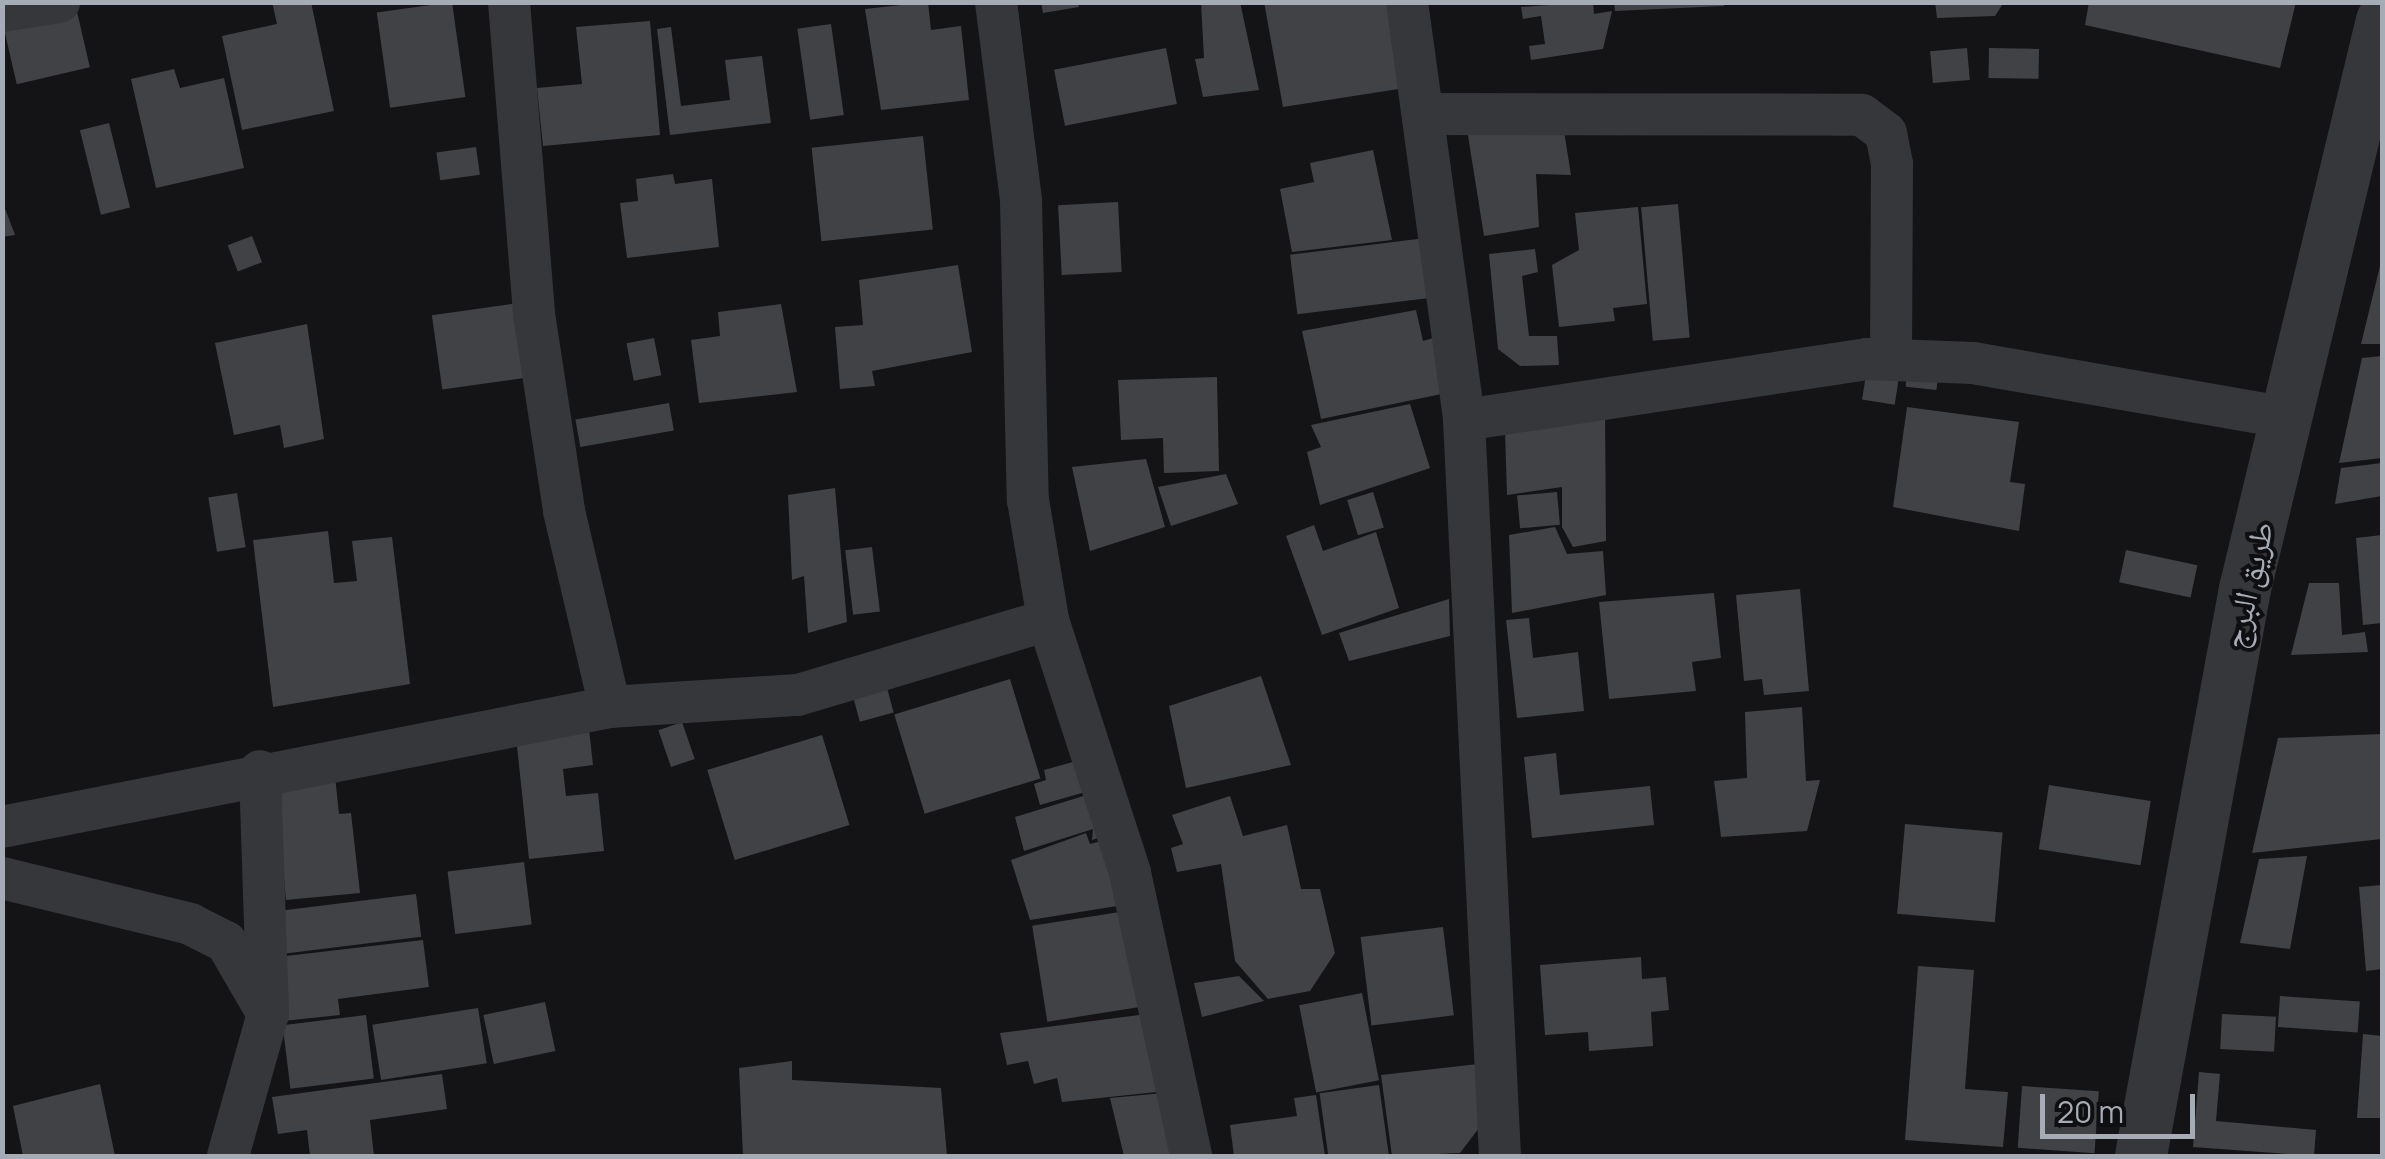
<!DOCTYPE html>
<html>
<head>
<meta charset="utf-8">
<style>
	body { margin:0 }
	#map { position:relative; width:2385px; height:1159px; overflow:hidden; background:#141416; font-family:Manrope,"Noto Naskh Arabic",sans-serif }
	div>[style] { position:absolute }
	[style*='--x'] { left:calc(var(--x)*1px); top:calc(var(--y)*1px); width:calc(var(--w)*1px); rotate:calc(var(--a)*1deg) }
	.building>* { inset:0; background:#404246; transform-origin:0 0 }
	.minor>* { height:42px; margin:-21px; padding:0 21px; transform-origin:21px; border-radius:21px; background:#35373b }
	.tertiary>* { height:52px; margin:-26px; padding:0 26px; transform-origin:26px; border-radius:26px; background:#35373b }
	span { translate:-50% -50%; white-space:nowrap; text-align:center; line-height:1.15; -webkit-text-stroke:8px #0f0f11; paint-order:stroke }
	.street-label { font-size:32px; color:#a6acb6 }
	.frame { position:absolute; inset:0; border:5px solid #a6acb6; pointer-events:none }
	.scale { position:absolute; left:2040px; top:1094px; width:155px; height:45px; box-sizing:border-box; border:5px solid #a6acb6; border-top:0; padding-left:12px; font-size:30px; line-height:35px; white-space:nowrap; color:#a6acb6; -webkit-text-stroke:8px #0f0f11; paint-order:stroke }
</style>
</head>
<body>
<div id="map">
	<div class="building">
		<i style="clip-path:polygon(272px 2px,311px 2px,334px 111px,242px 130px,222px 36px,277px 24px)"></i>
		<i style="left:452px;top:2px;width:96px;height:76px;rotate:82deg"></i>
		<i style="clip-path:polygon(928px 2px,931px 30px,961px 26px,969px 100px,881px 110px,865px 9px)"></i>
		<i style="clip-path:polygon(1041px 2px,1078px 2px,1079px 7px,1043px 13px)"></i>
		<i style="clip-path:polygon(1201px 2px,1240px 2px,1259px 90px,1203px 97px,1195px 59px,1204px 58px)"></i>
		<i style="clip-path:polygon(1264px 2px,1388px 2px,1405px 88px,1283px 107px)"></i>
		<i style="clip-path:polygon(1593px 2px,1594px 14px,1612px 11px,1603px 49px,1531px 60px,1529px 46px,1545px 44px,1541px 16px,1523px 19px,1521px 7px)"></i>
		<i style="clip-path:polygon(1614px 2px,1724px 2px,1724px 6px,1615px 11px)"></i>
		<i style="clip-path:polygon(1935px 2px,2004px 2px,1995px 16px,1937px 18px)"></i>
		<i style="clip-path:polygon(2089px 2px,2296px 2px,2280px 68px,2085px 25px)"></i>
		<i style="left:75px;top:3px;width:66px;height:75px;rotate:77deg"></i>
		<i style="clip-path:polygon(650px 21px,660px 135px,543px 146px,537px 88px,582px 84px,576px 27px)"></i>
		<i style="left:831px;top:24px;width:92px;height:34px;rotate:82deg"></i>
		<i style="clip-path:polygon(671px 27px,681px 106px,730px 100px,725px 60px,762px 56px,771px 123px,670px 135px,657px 29px)"></i>
		<i style="left:1166px;top:48px;width:57px;height:114px;rotate:79deg"></i>
		<i style="left:1967px;top:48px;width:32px;height:37px;rotate:85deg"></i>
		<i style="left:1989px;top:48px;width:50px;height:30px;rotate:1deg"></i>
		<i style="clip-path:polygon(174px 69px,180px 88px,224px 78px,244px 168px,156px 188px,131px 79px)"></i>
		<i style="clip-path:polygon(1560px 106px,1571px 175px,1536px 174px,1539px 227px,1484px 236px,1466px 123px)"></i>
		<i style="left:109px;top:123px;width:87px;height:30px;rotate:76deg"></i>
		<i style="left:923px;top:136px;width:94px;height:112px;rotate:84deg"></i>
		<i style="left:476px;top:147px;width:28px;height:40px;rotate:82deg"></i>
		<i style="clip-path:polygon(1373px 150px,1392px 240px,1292px 252px,1280px 189px,1314px 182px,1310px 163px)"></i>
		<i style="clip-path:polygon(673px 174px,675px 184px,712px 179px,719px 247px,627px 258px,620px 203px,638px 201px,636px 179px)"></i>
		<i style="left:1118px;top:202px;width:70px;height:60px;rotate:87deg"></i>
		<i style="clip-path:polygon(3px 203px,15px 235px,2px 237px)"></i>
		<i style="left:1678px;top:204px;width:134px;height:37px;rotate:85deg"></i>
		<i style="clip-path:polygon(1638px 207px,1647px 304px,1613px 308px,1615px 321px,1559px 327px,1552px 265px,1579px 250px,1575px 213px)"></i>
		<i style="left:252px;top:236px;width:28px;height:26px;rotate:69deg"></i>
		<i style="left:1434px;top:237px;width:60px;height:145px;rotate:83deg"></i>
		<i style="clip-path:polygon(1535px 249px,1538px 272px,1522px 276px,1529px 336px,1557px 336px,1559px 365px,1520px 366px,1498px 349px,1489px 254px)"></i>
		<i style="clip-path:polygon(2381px 262px,2382px 344px,2361px 344px)"></i>
		<i style="clip-path:polygon(958px 265px,972px 352px,872px 371px,875px 386px,840px 389px,835px 327px,863px 325px,859px 280px)"></i>
		<i style="left:519px;top:303px;width:75px;height:88px;rotate:82deg"></i>
		<i style="clip-path:polygon(781px 304px,797px 392px,699px 403px,691px 340px,720px 336px,718px 312px)"></i>
		<i style="clip-path:polygon(1416px 310px,1423px 341px,1447px 334px,1456px 391px,1321px 419px,1302px 331px)"></i>
		<i style="clip-path:polygon(307px 324px,324px 439px,284px 448px,280px 425px,234px 435px,215px 343px)"></i>
		<i style="left:654px;top:338px;width:38px;height:28px;rotate:79deg"></i>
		<i style="left:1909px;top:355px;width:31px;height:32px;rotate:6deg"></i>
		<i style="clip-path:polygon(2382px 356px,2382px 458px,2339px 463px,2362px 358px)"></i>
		<i style="left:1868px;top:362px;width:33px;height:38px;rotate:9deg"></i>
		<i style="clip-path:polygon(1217px 377px,1219px 471px,1164px 473px,1163px 438px,1121px 440px,1118px 380px)"></i>
		<i style="left:669px;top:403px;width:28px;height:95px;rotate:80deg"></i>
		<i style="clip-path:polygon(1410px 404px,1430px 468px,1320px 505px,1307px 452px,1321px 447px,1311px 425px)"></i>
		<i style="clip-path:polygon(1605px 407px,1606px 541px,1573px 547px,1562px 527px,1562px 487px,1507px 495px,1505px 431px)"></i>
		<i style="clip-path:polygon(1907px 407px,2019px 422px,2010px 482px,2025px 484px,2019px 531px,1893px 507px)"></i>
		<i style="clip-path:polygon(1146px 459px,1165px 527px,1090px 551px,1072px 467px)"></i>
		<i style="clip-path:polygon(2382px 463px,2382px 496px,2335px 504px,2341px 468px)"></i>
		<i style="clip-path:polygon(1226px 474px,1238px 504px,1171px 526px,1158px 487px)"></i>
		<i style="clip-path:polygon(835px 488px,847px 622px,808px 633px,804px 576px,792px 580px,788px 495px)"></i>
		<i style="left:1373px;top:492px;width:37px;height:27px;rotate:73deg"></i>
		<i style="left:1557px;top:492px;width:33px;height:40px;rotate:85deg"></i>
		<i style="left:237px;top:493px;width:55px;height:29px;rotate:81deg"></i>
		<i style="clip-path:polygon(1314px 525px,1323px 551px,1376px 532px,1399px 608px,1322px 635px,1286px 536px)"></i>
		<i style="clip-path:polygon(1555px 527px,1567px 554px,1603px 551px,1606px 595px,1512px 613px,1509px 535px)"></i>
		<i style="clip-path:polygon(328px 531px,334px 583px,357px 581px,352px 541px,392px 537px,410px 684px,273px 707px,253px 540px)"></i>
		<i style="clip-path:polygon(2382px 535px,2382px 623px,2363px 625px,2356px 538px)"></i>
		<i style="left:872px;top:547px;width:65px;height:27px;rotate:83deg"></i>
		<i style="left:2126px;top:550px;width:73px;height:33px;rotate:12deg"></i>
		<i style="clip-path:polygon(2309px 583px,2339px 583px,2342px 635px,2365px 632px,2368px 652px,2291px 655px)"></i>
		<i style="clip-path:polygon(1800px 589px,1809px 691px,1764px 695px,1762px 679px,1744px 681px,1736px 595px)"></i>
		<i style="clip-path:polygon(1714px 593px,1721px 658px,1692px 662px,1696px 691px,1609px 699px,1599px 602px)"></i>
		<i style="clip-path:polygon(1449px 599px,1450px 636px,1349px 661px,1339px 633px)"></i>
		<i style="clip-path:polygon(1529px 618px,1533px 658px,1578px 652px,1584px 711px,1517px 718px,1506px 620px)"></i>
		<i style="left:883px;top:673px;width:41px;height:35px;rotate:75deg"></i>
		<i style="clip-path:polygon(1261px 676px,1291px 765px,1186px 788px,1169px 706px)"></i>
		<i style="left:1010px;top:679px;width:104px;height:121px;rotate:73deg"></i>
		<i style="clip-path:polygon(1802px 707px,1806px 781px,1820px 780px,1807px 831px,1721px 837px,1714px 781px,1747px 778px,1745px 712px)"></i>
		<i style="left:682px;top:722px;width:39px;height:25px;rotate:71deg"></i>
		<i style="clip-path:polygon(589px 729px,593px 765px,563px 769px,566px 796px,598px 793px,604px 851px,529px 859px,516px 737px)"></i>
		<i style="clip-path:polygon(2382px 734px,2382px 839px,2252px 853px,2278px 738px)"></i>
		<i style="left:822px;top:735px;width:94px;height:120px;rotate:73deg"></i>
		<i style="clip-path:polygon(1556px 753px,1560px 795px,1650px 786px,1654px 825px,1532px 838px,1524px 757px)"></i>
		<i style="clip-path:polygon(1091px 757px,1099px 788px,1040px 805px,1034px 784px,1046px 780px,1044px 770px)"></i>
		<i style="clip-path:polygon(334px 767px,339px 814px,351px 813px,360px 893px,286px 900px,274px 773px)"></i>
		<i style="left:2049px;top:785px;width:103px;height:65px;rotate:9deg"></i>
		<i style="clip-path:polygon(1103px 790px,1114px 833px,1092px 840px,1093px 829px,1024px 851px,1015px 817px)"></i>
		<i style="clip-path:polygon(1230px 796px,1243px 836px,1287px 825px,1301px 889px,1320px 889px,1335px 953px,1310px 991px,1268px 999px,1235px 961px,1221px 864px,1177px 872px,1171px 848px,1183px 844px,1172px 815px)"></i>
		<i style="left:1905px;top:824px;width:98px;height:90px;rotate:5deg"></i>
		<i style="clip-path:polygon(1086px 833px,1090px 844px,1106px 840px,1123px 905px,1030px 920px,1011px 860px)"></i>
		<i style="clip-path:polygon(2307px 856px,2290px 949px,2240px 943px,2259px 859px)"></i>
		<i style="left:524px;top:862px;width:63px;height:77px;rotate:83deg"></i>
		<i style="clip-path:polygon(2382px 885px,2382px 969px,2366px 971px,2359px 887px)"></i>
		<i style="left:416px;top:894px;width:43px;height:137px;rotate:83deg"></i>
		<i style="left:1126px;top:911px;width:97px;height:95px;rotate:81deg"></i>
		<i style="left:1443px;top:927px;width:89px;height:83px;rotate:83deg"></i>
		<i style="clip-path:polygon(423px 940px,429px 987px,338px 999px,340px 1015px,283px 1021px,286px 956px)"></i>
		<i style="clip-path:polygon(1641px 957px,1642px 979px,1666px 977px,1669px 1010px,1651px 1012px,1653px 1046px,1589px 1051px,1588px 1032px,1545px 1035px,1540px 965px)"></i>
		<i style="clip-path:polygon(1918px 966px,1974px 970px,1965px 1089px,2008px 1092px,2003px 1147px,1905px 1140px)"></i>
		<i style="clip-path:polygon(1239px 976px,1264px 1001px,1202px 1017px,1194px 983px)"></i>
		<i style="left:1362px;top:993px;width:89px;height:64px;rotate:79deg"></i>
		<i style="left:2280px;top:996px;width:80px;height:31px;rotate:4deg"></i>
		<i style="left:545px;top:1002px;width:50px;height:63px;rotate:78deg"></i>
		<i style="left:478px;top:1008px;width:56px;height:107px;rotate:81deg"></i>
		<i style="clip-path:polygon(1147px 1014px,1166px 1091px,1062px 1102px,1057px 1078px,1034px 1084px,1028px 1061px,1007px 1065px,1000px 1033px)"></i>
		<i style="left:2222px;top:1014px;width:54px;height:35px;rotate:3deg"></i>
		<i style="left:366px;top:1015px;width:64px;height:84px;rotate:83deg"></i>
		<i style="clip-path:polygon(2363px 1034px,2382px 1036px,2382px 1118px,2357px 1118px)"></i>
		<i style="clip-path:polygon(792px 1061px,792px 1080px,941px 1088px,947px 1156px,743px 1156px,739px 1068px)"></i>
		<i style="clip-path:polygon(1478px 1064px,1479px 1128px,1460px 1153px,1392px 1156px,1381px 1075px)"></i>
		<i style="clip-path:polygon(2199px 1072px,2220px 1074px,2216px 1121px,2316px 1130px,2314px 1156px,2193px 1147px)"></i>
		<i style="clip-path:polygon(442px 1074px,447px 1109px,370px 1120px,374px 1156px,310px 1156px,307px 1130px,278px 1134px,272px 1097px)"></i>
		<i style="clip-path:polygon(100px 1084px,115px 1156px,23px 1156px,13px 1106px)"></i>
		<i style="left:1379px;top:1085px;width:72px;height:60px;rotate:82deg"></i>
		<i style="left:2022px;top:1086px;width:77px;height:62px;rotate:4deg"></i>
		<i style="clip-path:polygon(1164px 1093px,1181px 1156px,1124px 1156px,1110px 1098px)"></i>
		<i style="clip-path:polygon(1316px 1095px,1325px 1156px,1234px 1156px,1230px 1125px,1297px 1116px,1294px 1098px)"></i>
	</div>
	<div class="minor">
		<i style="--x:509;--y:2;--w:313;--a:85.4"></i>
		<i style="--x:534;--y:314;--w:199;--a:81.3"></i>
		<i style="--x:564;--y:511;--w:201;--a:76.8"></i>
		<i style="--x:996;--y:2;--w:201;--a:82.8"></i>
		<i style="--x:1021;--y:201;--w:299;--a:88.7"></i>
		<i style="--x:1028;--y:500;--w:122;--a:80.5"></i>
		<i style="--x:1407;--y:2;--w:422;--a:82.2"></i>
		<i style="--x:1464;--y:420;--w:737;--a:87.2"></i>
		<i style="--x:2;--y:11;--w:58;--a:-9"></i>
		<i style="--x:1424;--y:114;--w:438;--a:0.1"></i>
		<i style="--x:1862;--y:115;--w:30;--a:37"></i>
		<i style="--x:1886;--y:133;--w:32;--a:79"></i>
		<i style="--x:1892;--y:164;--w:196;--a:90.3"></i>
		<i style="--x:1464;--y:420;--w:408;--a:-8.6"></i>
		<i style="--x:1867;--y:359;--w:106;--a:2.2"></i>
		<i style="--x:1973;--y:363;--w:319;--a:9.9"></i>
		<i style="--x:2;--y:827;--w:620;--a:-11.16"></i>
		<i style="--x:610;--y:707;--w:188;--a:-3.7"></i>
		<i style="--x:798;--y:695;--w:261;--a:-16.7"></i>
		<i style="--x:1048;--y:620;--w:266;--a:72"></i>
		<i style="--x:1130;--y:873;--w:289;--a:77.8"></i>
		<i style="--x:2;--y:878;--w:194;--a:13.7"></i>
		<i style="--x:190;--y:924;--w:40;--a:26.6"></i>
		<i style="--x:226;--y:942;--w:78;--a:59.8"></i>
		<i style="--x:228;--y:1156;--w:148;--a:-74.3"></i>
		<i style="--x:268;--y:1014;--w:243;--a:-91.9"></i>
	</div>
	<div class="tertiary">
		<i style="--x:2141;--y:1156;--w:576;--a:-79.61"></i>
		<i style="--x:2245;--y:589;--w:585;--a:-76.46"></i>
	</div>
	<div class="street-label">
		<span style="left:2248px;top:585px;rotate:-77deg">طريق البرج</span>
	</div>
	<div class="frame"></div>
	<div class="scale">20 m</div>
</div>
</body>
</html>
